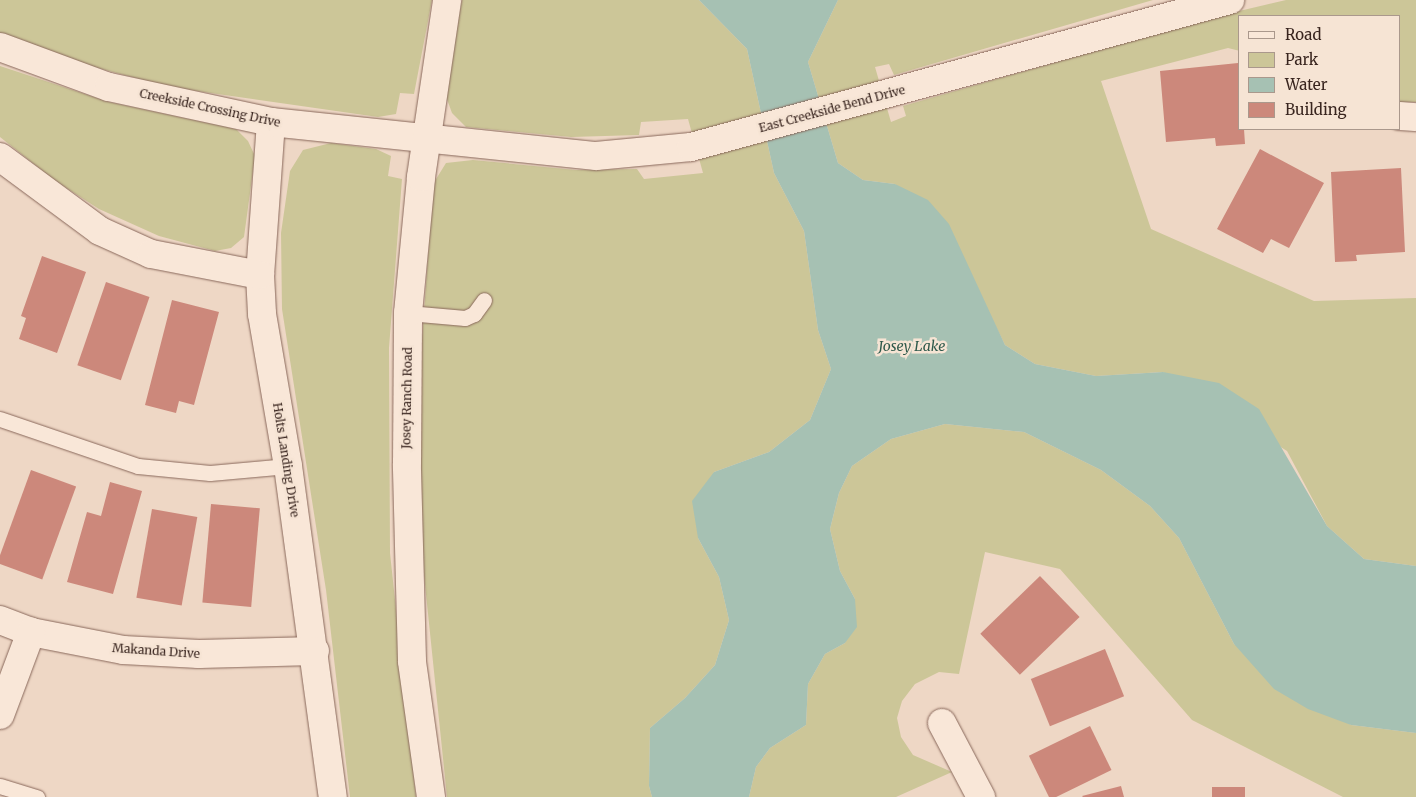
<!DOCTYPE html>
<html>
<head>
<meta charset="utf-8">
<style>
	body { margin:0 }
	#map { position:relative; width:1416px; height:797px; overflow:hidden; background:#eed7c5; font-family:Merriweather,serif }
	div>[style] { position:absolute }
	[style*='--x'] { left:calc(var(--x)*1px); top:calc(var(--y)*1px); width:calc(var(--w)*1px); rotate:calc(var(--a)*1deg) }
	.green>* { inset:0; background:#ccc698 }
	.water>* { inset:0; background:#a6c1b3 }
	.building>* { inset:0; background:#cc887b; transform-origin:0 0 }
	.roads { filter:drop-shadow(0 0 1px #89685b) drop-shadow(0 0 1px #89685b) }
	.lane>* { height:15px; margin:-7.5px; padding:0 7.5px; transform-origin:7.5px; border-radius:7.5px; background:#f9e7d8 }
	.street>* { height:28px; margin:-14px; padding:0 14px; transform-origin:14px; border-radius:14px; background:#f9e7d8 }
	.secondary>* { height:28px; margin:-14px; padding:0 14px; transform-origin:14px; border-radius:14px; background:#f9e7d8 }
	span { translate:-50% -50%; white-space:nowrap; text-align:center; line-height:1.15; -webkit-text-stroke:5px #f6e4d4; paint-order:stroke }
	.street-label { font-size:12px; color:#39251f }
	.water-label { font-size:14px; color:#2e594b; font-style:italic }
	.legend { position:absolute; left:1238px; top:15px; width:162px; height:115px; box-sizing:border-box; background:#f6e4d4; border:1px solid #aa988c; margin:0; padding:6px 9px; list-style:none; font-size:15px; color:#39251f }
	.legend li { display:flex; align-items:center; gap:10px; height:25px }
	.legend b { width:25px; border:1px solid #aa988c }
</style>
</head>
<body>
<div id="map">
	<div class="green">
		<i style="clip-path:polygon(0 0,432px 0,414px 94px,400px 93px,396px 114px,378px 117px,169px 87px,83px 64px,0 33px)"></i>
		<i style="clip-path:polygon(462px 0,699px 0,747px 49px,774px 173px,804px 231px,818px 330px,831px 369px,810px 420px,769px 452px,714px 472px,698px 538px,719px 577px,729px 620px,715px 665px,685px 698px,650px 728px,649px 786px,652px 797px,447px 797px,421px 546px,417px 412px,433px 184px,446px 163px,473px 160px,576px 170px,637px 169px,644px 179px,703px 173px,688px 119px,641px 122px,639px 135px,571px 137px,466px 127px,452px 113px,444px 91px)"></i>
		<i style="clip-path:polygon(838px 0,1153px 0,894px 75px,889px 64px,875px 67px,891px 122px,906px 116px,903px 106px,1214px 17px,1286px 0,1416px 0,1416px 102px,1400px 102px,1400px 16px,1240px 16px,1240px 51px,1228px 48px,1101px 81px,1151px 229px,1314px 301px,1416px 298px,1416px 566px,1364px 559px,1327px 526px,1287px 451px,1163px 372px,1096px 376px,1035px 364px,1005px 345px,975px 285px,895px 184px,863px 180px,838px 163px,808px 62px)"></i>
		<i style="clip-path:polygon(0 66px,109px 102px,236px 129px,248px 141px,255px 156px,244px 237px,231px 248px,215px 251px,159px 236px,99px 209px,54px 180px,0 137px)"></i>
		<i style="clip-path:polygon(331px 143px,376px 149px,391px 156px,388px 176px,402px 179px,389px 348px,390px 553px,416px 797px,350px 797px,326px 590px,282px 309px,281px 233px,290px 171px,303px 150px)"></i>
		<i style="clip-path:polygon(945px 424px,1024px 432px,1101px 470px,1150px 506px,1179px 538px,1234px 644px,1351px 725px,1416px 733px,1416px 797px,1343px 797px,1192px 720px,1060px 569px,985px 552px,959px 674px,939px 672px,915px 684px,902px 701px,897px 718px,901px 737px,913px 755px,952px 772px,896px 797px,749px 797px,756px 767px,770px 748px,806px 725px,808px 684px,825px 654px,845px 643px,855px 599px,840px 571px,830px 529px,839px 493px,852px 466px,891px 439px)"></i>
	</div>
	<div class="water">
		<i style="clip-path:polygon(699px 0,838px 0,808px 62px,838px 163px,863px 180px,895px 184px,928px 200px,949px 224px,1005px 345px,1035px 364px,1096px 376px,1163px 372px,1219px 383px,1259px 409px,1327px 526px,1364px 559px,1416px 566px,1416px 733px,1351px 725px,1308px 709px,1274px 689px,1234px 644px,1179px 538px,1150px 506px,1101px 470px,1024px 432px,945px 424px,891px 439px,852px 466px,839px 493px,830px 529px,840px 571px,855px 599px,857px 627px,845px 643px,825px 654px,808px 684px,806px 725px,770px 748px,756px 767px,749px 797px,652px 797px,649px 786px,650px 728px,685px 698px,715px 665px,729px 620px,719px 577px,698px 538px,692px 501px,714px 472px,769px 452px,810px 420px,831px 369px,818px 330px,804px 231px,774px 173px,747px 49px)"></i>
	</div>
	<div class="building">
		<i style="clip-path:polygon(1238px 63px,1240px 129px,1244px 129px,1245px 144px,1216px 146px,1215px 138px,1166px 142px,1160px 71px)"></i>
		<i style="clip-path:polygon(1260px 149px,1324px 183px,1289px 248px,1271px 239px,1263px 253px,1217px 229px)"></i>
		<i style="clip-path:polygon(1401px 168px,1405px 252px,1356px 255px,1357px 261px,1335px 262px,1331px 172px)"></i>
		<i style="clip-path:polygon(42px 256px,86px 272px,57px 353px,19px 339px,26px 318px,21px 316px)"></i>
		<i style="left:106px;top:282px;width:46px;height:88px;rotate:19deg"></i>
		<i style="clip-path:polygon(172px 300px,219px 312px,194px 405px,179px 401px,176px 413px,145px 405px)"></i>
		<i style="left:31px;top:470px;width:48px;height:99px;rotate:20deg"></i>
		<i style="clip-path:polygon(110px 482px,142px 491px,113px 594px,67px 582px,87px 512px,101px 516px)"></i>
		<i style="left:211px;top:504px;width:49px;height:99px;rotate:5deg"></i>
		<i style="left:152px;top:509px;width:46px;height:90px;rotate:10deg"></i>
		<i style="left:1040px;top:576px;width:57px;height:83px;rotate:46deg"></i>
		<i style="left:1105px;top:649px;width:51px;height:80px;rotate:68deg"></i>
		<i style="left:1090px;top:726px;width:49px;height:68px;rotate:64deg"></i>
		<i style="clip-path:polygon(1121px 786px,1124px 797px,1083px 797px,1082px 796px)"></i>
		<i style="left:1212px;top:787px;width:33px;height:10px"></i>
	</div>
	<div class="roads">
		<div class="lane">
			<i style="--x:408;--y:313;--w:57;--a:5"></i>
			<i style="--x:465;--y:318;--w:10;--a:-24"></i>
			<i style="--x:474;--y:314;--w:17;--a:-54"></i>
			<i style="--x:0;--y:419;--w:146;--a:18.8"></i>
			<i style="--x:138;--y:466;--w:72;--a:5.6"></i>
			<i style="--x:210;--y:473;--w:78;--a:-5.1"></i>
			<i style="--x:0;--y:786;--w:39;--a:17"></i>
		</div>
		<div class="street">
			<i style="--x:1400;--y:116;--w:16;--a:4"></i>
			<i style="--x:271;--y:122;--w:153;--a:94.1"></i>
			<i style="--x:260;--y:275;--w:39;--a:87"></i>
			<i style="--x:262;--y:314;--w:154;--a:80.3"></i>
			<i style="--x:288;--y:466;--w:334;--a:82.3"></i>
			<i style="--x:0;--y:157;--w:124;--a:36.5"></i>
			<i style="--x:100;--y:231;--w:56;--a:24.3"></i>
			<i style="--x:151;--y:254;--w:111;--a:10.9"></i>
			<i style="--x:0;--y:620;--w:33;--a:21"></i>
			<i style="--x:31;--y:632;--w:94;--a:11.1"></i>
			<i style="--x:123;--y:650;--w:76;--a:3"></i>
			<i style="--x:199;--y:654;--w:116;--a:-1.5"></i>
			<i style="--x:0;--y:715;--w:89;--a:-69.5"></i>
			<i style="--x:942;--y:723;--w:84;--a:62.2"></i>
		</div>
		<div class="secondary">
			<i style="--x:0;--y:47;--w:116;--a:20.2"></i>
			<i style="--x:109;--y:87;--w:166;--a:12.2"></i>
			<i style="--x:271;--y:122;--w:327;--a:6"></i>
			<i style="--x:596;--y:156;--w:95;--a:-5.4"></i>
			<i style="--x:691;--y:147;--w:559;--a:-15.26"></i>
			<i style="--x:431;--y:797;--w:137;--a:-98"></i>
			<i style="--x:412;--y:661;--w:197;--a:-91.5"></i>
			<i style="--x:407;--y:464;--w:151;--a:-89.6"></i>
			<i style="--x:408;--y:313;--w:137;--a:-84.5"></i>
			<i style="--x:421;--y:177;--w:179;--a:-81.6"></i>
		</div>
	</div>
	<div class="street-label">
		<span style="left:210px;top:108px;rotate:12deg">Creekside Crossing Drive</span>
		<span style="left:832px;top:109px;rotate:-15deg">East Creekside Bend Drive</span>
		<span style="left:407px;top:398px;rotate:-89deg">Josey Ranch Road</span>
		<span style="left:286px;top:460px;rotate:81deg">Holts Landing Drive</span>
		<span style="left:156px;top:651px;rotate:4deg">Makanda Drive</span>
	</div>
	<div class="water-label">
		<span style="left:912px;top:346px">Josey Lake</span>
	</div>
	<ul class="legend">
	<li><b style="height:6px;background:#f9e7d8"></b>Road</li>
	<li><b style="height:14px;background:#ccc698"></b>Park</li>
	<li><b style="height:14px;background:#a6c1b3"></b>Water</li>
	<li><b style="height:14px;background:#cc887b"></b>Building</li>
	</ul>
</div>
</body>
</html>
